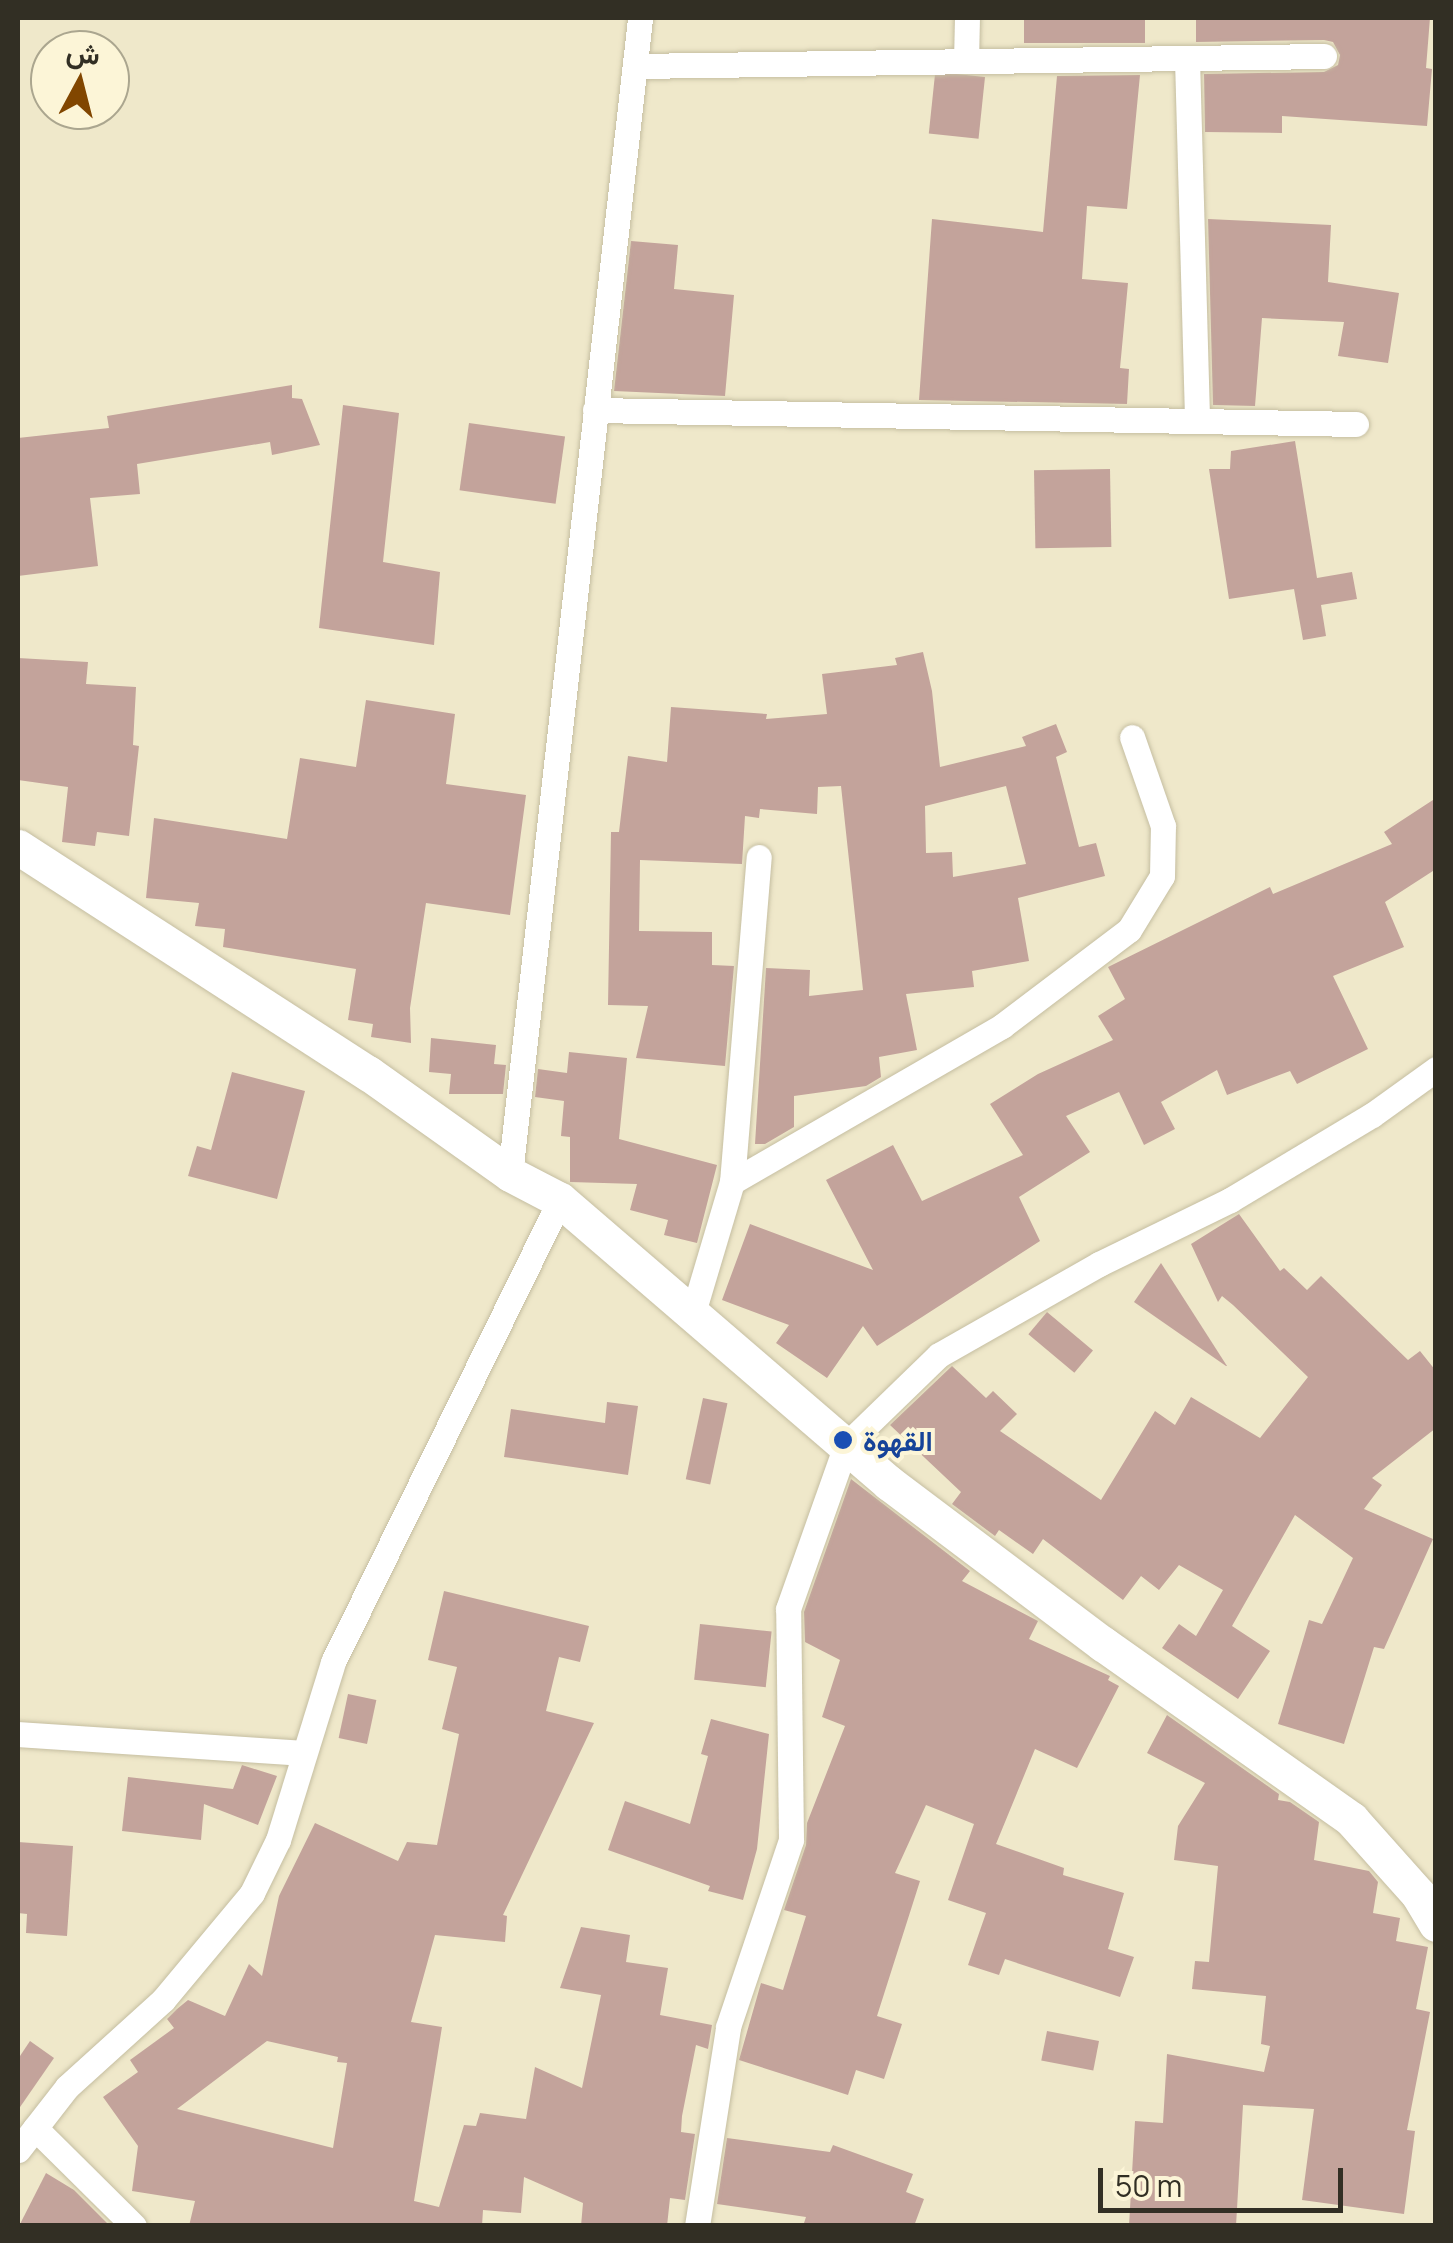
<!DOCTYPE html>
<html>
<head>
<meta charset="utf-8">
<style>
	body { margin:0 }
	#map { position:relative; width:1453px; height:2243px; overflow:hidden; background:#efe8ca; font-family:Manrope,Vazirmatn,sans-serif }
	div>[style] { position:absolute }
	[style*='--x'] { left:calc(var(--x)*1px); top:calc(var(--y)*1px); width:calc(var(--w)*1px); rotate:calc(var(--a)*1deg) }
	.building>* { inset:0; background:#c3a39b; transform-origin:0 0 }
	.roads { filter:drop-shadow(0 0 2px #c5bea1) drop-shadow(0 0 2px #c5bea1) }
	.street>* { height:25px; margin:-12.5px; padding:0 12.5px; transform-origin:12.5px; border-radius:12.5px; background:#fff }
	.secondary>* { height:35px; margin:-17.5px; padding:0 17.5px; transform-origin:17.5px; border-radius:17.5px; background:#fff }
	.dots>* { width:28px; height:28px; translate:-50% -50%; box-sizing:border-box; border:5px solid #fcf5d7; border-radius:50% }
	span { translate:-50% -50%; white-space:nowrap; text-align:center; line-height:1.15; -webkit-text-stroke:8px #fcf5d7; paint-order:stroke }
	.transit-label { font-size:28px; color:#164399; font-weight:700 }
	.left { translate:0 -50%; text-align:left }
	.frame { position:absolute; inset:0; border:20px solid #322f24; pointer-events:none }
	.north { position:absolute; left:30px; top:30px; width:100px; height:100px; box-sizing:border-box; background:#fcf5d7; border:2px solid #aba68f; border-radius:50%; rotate:7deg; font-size:28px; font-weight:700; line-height:40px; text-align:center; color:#322f24 }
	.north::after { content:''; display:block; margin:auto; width:35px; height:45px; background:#814600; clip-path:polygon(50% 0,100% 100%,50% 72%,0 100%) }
	.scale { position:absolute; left:1098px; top:2168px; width:245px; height:45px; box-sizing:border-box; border:5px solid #322f24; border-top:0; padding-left:12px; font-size:30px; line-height:35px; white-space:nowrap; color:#322f24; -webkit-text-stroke:8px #fcf5d7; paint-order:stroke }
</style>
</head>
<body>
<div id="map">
	<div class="building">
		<i style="left:1024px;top:18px;width:121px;height:25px"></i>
		<i style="clip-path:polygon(1196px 18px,1430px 18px,1426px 68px,1432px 69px,1427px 126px,1282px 116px,1282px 133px,1205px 132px,1204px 74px,1324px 72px,1338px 65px,1340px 55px,1333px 42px,1324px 40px,1196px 42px)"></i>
		<i style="clip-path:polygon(1140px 75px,1127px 209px,1087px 206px,1082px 279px,1128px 283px,1120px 368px,1129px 369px,1127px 404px,919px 400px,932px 219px,1043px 232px,1057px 76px)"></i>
		<i style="left:985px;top:77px;width:62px;height:50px;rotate:96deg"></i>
		<i style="clip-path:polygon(1208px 219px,1331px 225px,1328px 282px,1399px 293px,1388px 363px,1338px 356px,1344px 322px,1262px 318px,1255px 406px,1213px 405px)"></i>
		<i style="clip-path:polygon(631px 241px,678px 245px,674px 289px,734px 295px,725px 396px,614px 391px)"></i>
		<i style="clip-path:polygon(292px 385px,292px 398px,302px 399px,320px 445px,272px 455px,270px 442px,137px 464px,140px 494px,90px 498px,98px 566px,18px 576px,18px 438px,109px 428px,107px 416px)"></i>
		<i style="clip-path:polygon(343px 405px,399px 413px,383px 562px,440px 572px,434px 645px,319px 628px)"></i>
		<i style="left:469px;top:423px;width:97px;height:68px;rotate:8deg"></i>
		<i style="clip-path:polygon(1295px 441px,1317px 578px,1352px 572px,1357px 599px,1321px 605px,1326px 636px,1303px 640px,1294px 589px,1229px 599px,1209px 469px,1230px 469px,1231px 451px)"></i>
		<i style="left:1110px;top:469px;width:78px;height:76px;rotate:89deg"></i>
		<i style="clip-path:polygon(evenodd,923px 652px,932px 691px,940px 767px,1026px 746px,1022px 737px,1056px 724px,1067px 752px,1056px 757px,1079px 847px,1096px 843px,1105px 876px,1018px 898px,1029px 961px,972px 971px,974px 987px,906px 994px,917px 1050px,879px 1057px,881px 1077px,866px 1086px,794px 1096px,794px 1127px,765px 1144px,755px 1144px,766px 968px,810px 970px,809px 996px,863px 990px,841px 786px,818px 787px,817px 814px,760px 809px,759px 818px,745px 816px,742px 864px,640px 860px,639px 931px,712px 932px,712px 965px,734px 966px,725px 1066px,636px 1058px,648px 1006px,608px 1005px,611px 832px,619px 832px,628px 756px,667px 762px,671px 707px,767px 714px,766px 719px,827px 714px,822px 674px,897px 665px,895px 658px,923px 652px,1006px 786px,1026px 864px,953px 877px,952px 852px,926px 853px,925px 806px,1006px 786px)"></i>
		<i style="clip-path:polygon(18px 658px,88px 662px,86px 684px,136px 687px,133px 745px,139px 746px,129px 836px,97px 832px,95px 846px,62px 842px,68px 787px,18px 780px)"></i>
		<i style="clip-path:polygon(366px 700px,455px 714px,446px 784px,526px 795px,510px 915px,426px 903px,410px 1008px,411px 1043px,371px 1037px,373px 1024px,348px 1020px,356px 969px,223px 947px,225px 929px,195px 926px,199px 903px,146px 898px,154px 818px,287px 839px,300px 758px,356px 767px)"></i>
		<i style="clip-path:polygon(1436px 798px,1436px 869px,1385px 902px,1404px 947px,1333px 976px,1368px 1049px,1297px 1084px,1290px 1071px,1227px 1095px,1217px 1070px,1161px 1102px,1175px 1129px,1144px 1145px,1119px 1092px,1066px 1116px,1090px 1152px,1019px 1197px,1040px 1241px,877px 1346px,863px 1326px,827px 1378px,776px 1343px,789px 1325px,722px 1300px,750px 1224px,873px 1270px,826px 1180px,893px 1145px,922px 1201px,1023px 1155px,990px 1104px,1038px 1074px,1113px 1040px,1098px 1016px,1125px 999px,1108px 967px,1270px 887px,1273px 894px,1392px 844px,1384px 832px)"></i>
		<i style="clip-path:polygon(431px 1038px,496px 1045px,494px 1064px,506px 1065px,503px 1094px,449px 1094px,451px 1074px,429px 1072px)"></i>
		<i style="clip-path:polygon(569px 1052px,627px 1058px,619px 1139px,717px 1165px,697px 1243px,664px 1235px,668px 1220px,630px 1210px,637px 1184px,570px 1182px,570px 1137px,561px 1136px,564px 1101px,535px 1097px,538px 1069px,567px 1073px)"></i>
		<i style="clip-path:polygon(232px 1072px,305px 1091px,277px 1199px,188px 1176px,197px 1146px,211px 1150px)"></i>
		<i style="clip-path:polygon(1239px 1214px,1280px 1271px,1284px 1268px,1307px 1290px,1321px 1276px,1408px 1360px,1420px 1351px,1436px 1371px,1436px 1428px,1372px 1478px,1382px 1485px,1364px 1509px,1433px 1539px,1384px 1649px,1374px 1647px,1344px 1744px,1278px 1724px,1309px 1620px,1322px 1624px,1353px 1558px,1295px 1515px,1232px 1626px,1270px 1651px,1238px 1699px,1162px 1648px,1179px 1624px,1196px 1636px,1223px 1590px,1179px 1565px,1159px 1590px,1141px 1576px,1123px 1600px,1043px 1539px,1033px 1554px,999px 1530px,995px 1536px,952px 1504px,961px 1492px,890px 1425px,952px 1366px,986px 1398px,993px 1391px,1017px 1414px,1000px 1431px,1101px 1500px,1155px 1411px,1175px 1425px,1191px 1397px,1260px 1438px,1308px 1377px,1233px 1305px,1222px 1296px,1218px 1302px,1191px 1244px)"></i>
		<i style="clip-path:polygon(1161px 1263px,1227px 1366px,1226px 1366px,1134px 1302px)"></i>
		<i style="left:1047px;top:1312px;width:60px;height:29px;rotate:40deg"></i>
		<i style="left:703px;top:1398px;width:25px;height:83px;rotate:12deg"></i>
		<i style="clip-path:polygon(607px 1402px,638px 1406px,628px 1475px,504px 1457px,511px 1409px,605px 1423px)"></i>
		<i style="clip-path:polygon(851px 1479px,970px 1571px,962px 1581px,1038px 1621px,1029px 1639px,1110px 1676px,1108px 1680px,1119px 1686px,1077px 1768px,1035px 1749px,996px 1844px,1064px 1868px,1063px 1875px,1124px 1893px,1108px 1949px,1134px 1957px,1120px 1997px,1005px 1959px,999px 1975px,968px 1965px,986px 1913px,948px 1900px,974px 1824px,926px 1805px,895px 1873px,920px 1881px,877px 2016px,902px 2024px,884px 2079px,856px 2070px,848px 2095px,739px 2060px,761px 1983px,783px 1990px,806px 1916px,784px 1910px,806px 1845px,807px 1823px,845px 1726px,822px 1717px,840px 1660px,805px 1642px,804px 1612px)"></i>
		<i style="clip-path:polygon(evenodd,444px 1591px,589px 1626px,580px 1662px,559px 1657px,546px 1711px,594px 1723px,503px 1915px,507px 1916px,505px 1942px,435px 1935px,411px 2022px,442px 2027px,414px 2201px,439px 2207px,464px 2125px,476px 2126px,480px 2113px,526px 2119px,535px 2067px,582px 2088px,601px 1995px,560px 1988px,581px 1927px,630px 1935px,626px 1962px,668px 1968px,660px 2015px,712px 2025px,708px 2049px,696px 2045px,682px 2116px,681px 2132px,695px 2134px,685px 2200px,670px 2198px,667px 2226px,581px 2226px,583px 2203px,524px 2177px,521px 2213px,483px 2210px,482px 2226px,189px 2226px,195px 2201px,132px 2191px,138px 2146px,103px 2097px,138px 2072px,130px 2060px,174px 2028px,167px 2019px,177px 2009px,188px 2000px,225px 2016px,249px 1964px,262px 1976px,279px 1896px,315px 1823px,398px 1861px,407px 1842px,437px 1845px,459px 1734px,442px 1729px,457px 1667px,428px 1660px,444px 1591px,267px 2041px,338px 2057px,337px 2062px,347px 2063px,333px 2148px,177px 2109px,267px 2041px)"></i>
		<i style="left:700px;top:1624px;width:72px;height:56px;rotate:6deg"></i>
		<i style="left:348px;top:1694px;width:29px;height:45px;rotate:12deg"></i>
		<i style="clip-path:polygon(1167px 1715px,1279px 1794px,1278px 1800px,1290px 1802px,1319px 1822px,1314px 1860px,1369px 1871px,1378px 1882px,1373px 1913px,1400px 1918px,1396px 1941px,1428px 1947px,1416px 2009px,1430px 2012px,1407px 2130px,1415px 2131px,1404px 2214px,1302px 2200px,1314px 2109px,1243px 2105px,1236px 2226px,1129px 2226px,1135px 2121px,1163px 2123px,1167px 2054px,1264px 2072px,1270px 2046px,1261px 2044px,1266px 1996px,1192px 1989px,1195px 1961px,1209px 1962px,1218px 1866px,1174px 1860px,1178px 1826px,1205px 1783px,1147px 1753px)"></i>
		<i style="clip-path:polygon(711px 1719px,769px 1734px,757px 1849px,743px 1900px,708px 1891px,710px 1886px,608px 1850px,625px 1801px,690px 1824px,708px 1756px,701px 1754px)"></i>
		<i style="clip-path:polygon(242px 1765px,277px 1776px,258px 1825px,204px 1804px,201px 1840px,122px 1831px,128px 1777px,233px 1789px)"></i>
		<i style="clip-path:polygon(18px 1842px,73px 1846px,67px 1936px,26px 1933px,27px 1914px,18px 1913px)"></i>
		<i style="left:1047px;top:2031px;width:53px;height:30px;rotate:11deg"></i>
		<i style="clip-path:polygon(30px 2041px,54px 2058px,18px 2110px,18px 2059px)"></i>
		<i style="clip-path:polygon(727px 2138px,830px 2152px,833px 2145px,913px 2174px,906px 2192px,924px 2199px,914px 2226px,803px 2226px,806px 2217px,717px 2204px)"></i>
		<i style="clip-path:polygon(46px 2173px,74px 2190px,110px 2226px,19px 2226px)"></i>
	</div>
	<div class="roads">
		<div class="street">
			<i style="--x:1187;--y:59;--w:362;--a:88.4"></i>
			<i style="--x:966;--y:61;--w:43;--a:-88.7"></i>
			<i style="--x:635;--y:66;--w:689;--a:-0.83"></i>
			<i style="--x:595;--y:410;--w:761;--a:1.05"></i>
			<i style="--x:510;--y:1174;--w:1163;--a:-83.58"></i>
			<i style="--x:732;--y:1182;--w:312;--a:-30"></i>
			<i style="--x:1002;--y:1026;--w:159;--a:-37.1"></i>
			<i style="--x:1129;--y:930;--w:63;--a:-58.6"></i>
			<i style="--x:1162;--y:876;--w:50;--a:-88.9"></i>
			<i style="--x:1163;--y:826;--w:94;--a:-109.2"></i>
			<i style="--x:692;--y:1316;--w:140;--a:-73.4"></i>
			<i style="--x:732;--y:1182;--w:326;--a:-85.3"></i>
			<i style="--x:18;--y:1734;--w:286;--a:3.8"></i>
			<i style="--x:35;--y:2128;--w:139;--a:44.7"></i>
			<i style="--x:18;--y:2150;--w:80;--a:-52.1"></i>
			<i style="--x:67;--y:2087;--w:130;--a:-42.2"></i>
			<i style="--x:163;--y:2000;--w:139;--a:-50.2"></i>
			<i style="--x:252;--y:1893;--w:59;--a:-63.9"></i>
			<i style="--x:278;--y:1840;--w:186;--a:-72.8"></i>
			<i style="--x:333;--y:1662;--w:515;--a:-63.83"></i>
			<i style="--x:697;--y:2226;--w:201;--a:-81.1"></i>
			<i style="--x:728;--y:2027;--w:197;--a:-71.4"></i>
			<i style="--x:791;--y:1840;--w:231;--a:-90.7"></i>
			<i style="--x:788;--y:1609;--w:174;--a:-70.5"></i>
			<i style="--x:846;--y:1445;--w:129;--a:-44.1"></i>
			<i style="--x:939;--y:1355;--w:184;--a:-29.6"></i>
			<i style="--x:1099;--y:1264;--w:146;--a:-26"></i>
			<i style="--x:1230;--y:1200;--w:165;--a:-30.9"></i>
			<i style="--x:1372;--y:1115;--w:79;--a:-35.7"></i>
		</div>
		<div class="secondary">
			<i style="--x:18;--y:847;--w:417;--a:32.9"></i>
			<i style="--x:368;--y:1073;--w:174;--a:35.4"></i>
			<i style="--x:510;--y:1174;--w:56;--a:27.5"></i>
			<i style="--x:560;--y:1200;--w:434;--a:40.7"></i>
			<i style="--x:889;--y:1483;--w:268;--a:37"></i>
			<i style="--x:1103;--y:1644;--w:304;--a:35.2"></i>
			<i style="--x:1351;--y:1819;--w:101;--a:48.2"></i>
			<i style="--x:1418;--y:1894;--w:35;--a:59"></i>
		</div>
	</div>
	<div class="dots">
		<i style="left:843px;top:1440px;background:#1a4fb4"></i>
	</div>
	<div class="transit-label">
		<span class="left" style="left:863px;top:1440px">القهوة</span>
	</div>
	<div class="frame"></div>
	<div class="north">ش</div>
	<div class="scale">50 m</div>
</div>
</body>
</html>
